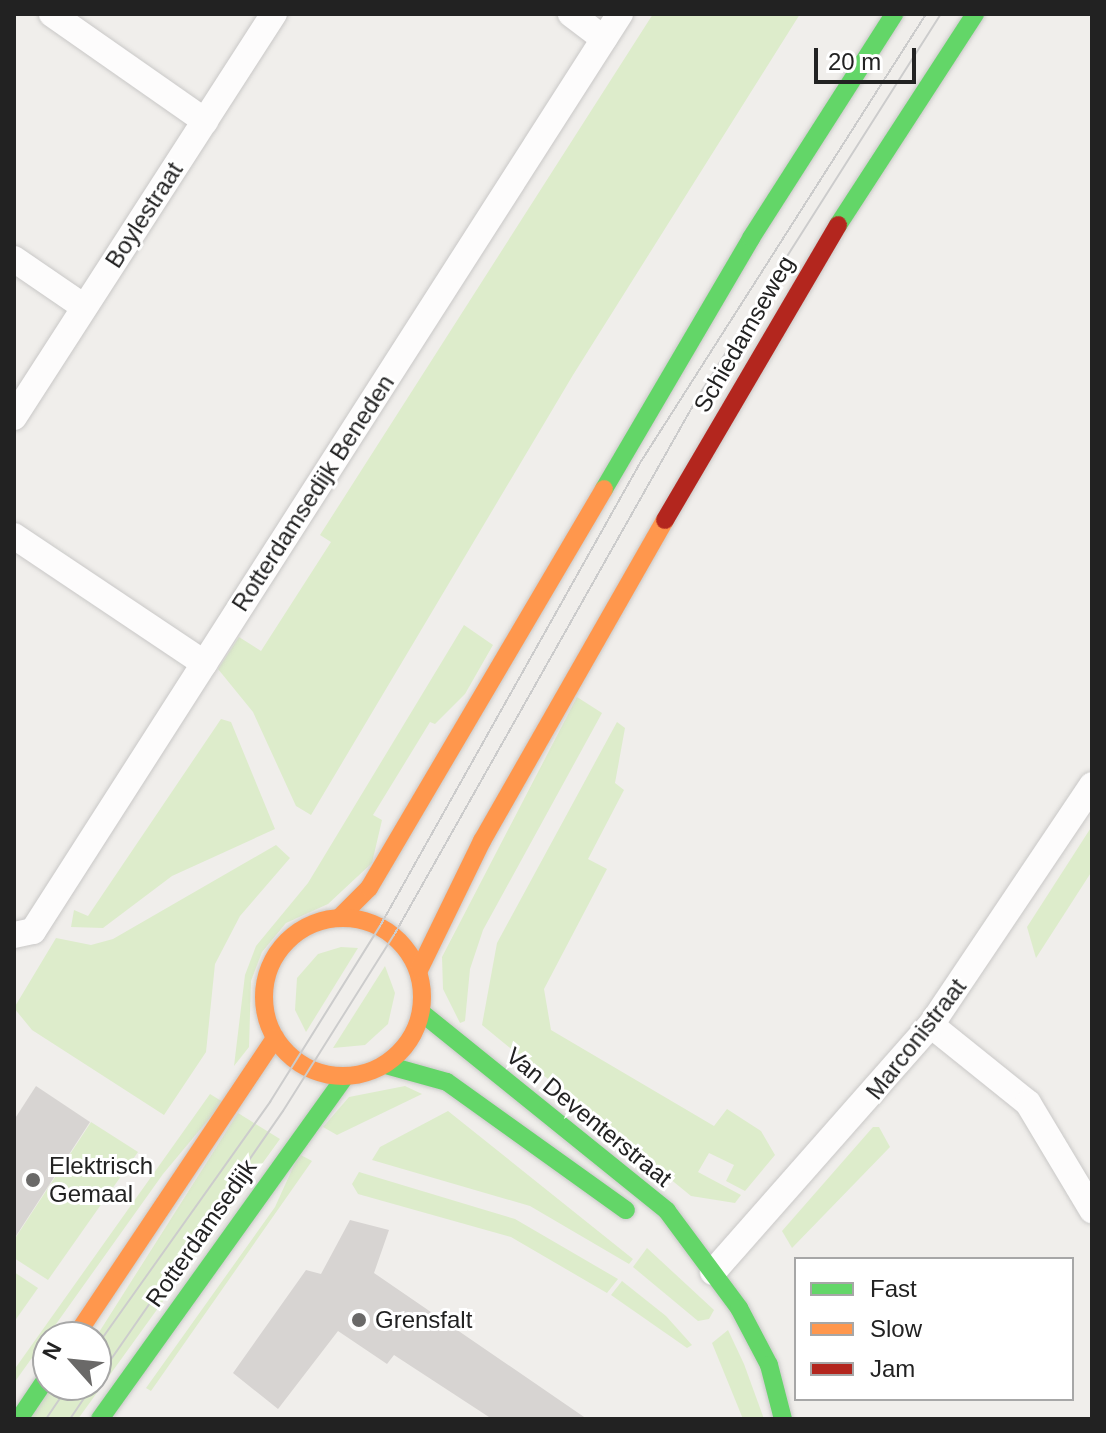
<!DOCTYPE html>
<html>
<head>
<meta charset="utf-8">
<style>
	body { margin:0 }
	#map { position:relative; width:1106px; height:1433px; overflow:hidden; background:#f0eeeb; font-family:Arial,sans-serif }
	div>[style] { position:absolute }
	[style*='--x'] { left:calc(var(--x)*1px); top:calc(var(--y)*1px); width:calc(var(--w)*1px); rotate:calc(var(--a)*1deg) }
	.grass>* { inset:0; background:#ddeccb }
	.building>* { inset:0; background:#d7d4d2 }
	.roads { filter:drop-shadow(0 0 2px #c9c8c7) drop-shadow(0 0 2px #c9c8c7) }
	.street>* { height:26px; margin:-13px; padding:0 13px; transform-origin:13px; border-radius:13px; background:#fdfcfc }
	.fast>* { height:18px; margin:-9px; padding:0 9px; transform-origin:9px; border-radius:9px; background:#63d668 }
	.slow>* { height:18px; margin:-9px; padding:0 9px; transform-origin:9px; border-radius:9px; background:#ff974d }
	.slow>.ring { margin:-9px; padding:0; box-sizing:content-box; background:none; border:18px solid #ff974d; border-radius:50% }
	.jam>* { height:18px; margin:-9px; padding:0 9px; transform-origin:9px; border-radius:9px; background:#b3261e }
	.tram>* { height:2px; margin:-1px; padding:0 1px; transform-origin:1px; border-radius:1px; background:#ccc }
	.dots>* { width:22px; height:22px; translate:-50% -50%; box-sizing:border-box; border:4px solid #fff; border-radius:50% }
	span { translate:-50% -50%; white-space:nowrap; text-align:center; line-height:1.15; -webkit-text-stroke:6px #fff; paint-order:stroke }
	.street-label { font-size:24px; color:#222 }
	.poi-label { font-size:24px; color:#222 }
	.left { translate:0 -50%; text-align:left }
	.frame { position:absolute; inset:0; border:16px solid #222; pointer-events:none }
	.legend { position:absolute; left:794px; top:1257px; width:280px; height:144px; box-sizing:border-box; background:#fff; border:2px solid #a7a7a7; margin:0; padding:10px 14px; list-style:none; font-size:24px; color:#222 }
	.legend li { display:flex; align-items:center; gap:16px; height:40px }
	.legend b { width:40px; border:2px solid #a7a7a7 }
	.north { position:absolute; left:32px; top:1321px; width:80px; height:80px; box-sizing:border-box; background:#fff; border:2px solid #a7a7a7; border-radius:50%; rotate:297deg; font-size:22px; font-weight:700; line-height:32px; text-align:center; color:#222 }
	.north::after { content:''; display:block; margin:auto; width:28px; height:36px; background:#6a6968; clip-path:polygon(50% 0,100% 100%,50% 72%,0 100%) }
	.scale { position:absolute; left:814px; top:48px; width:102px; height:36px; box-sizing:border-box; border:4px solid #222; border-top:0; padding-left:10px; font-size:24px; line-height:28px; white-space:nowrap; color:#222; -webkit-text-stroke:6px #fff; paint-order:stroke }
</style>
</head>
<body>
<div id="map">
	<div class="grass">
		<i style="clip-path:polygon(653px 14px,800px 14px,573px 375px,311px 815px,296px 806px,253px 712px,218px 669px,239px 637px,261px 651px,331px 542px,320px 535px)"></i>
		<i style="clip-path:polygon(464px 625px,493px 645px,465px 694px,435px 724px,430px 722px,373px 815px,382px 820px,372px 863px,328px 904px,286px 923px,262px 952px,251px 981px,249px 1047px,234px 1066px,245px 975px,256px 946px,308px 883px)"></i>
		<i style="clip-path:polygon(577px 697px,602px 713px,483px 930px,470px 969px,465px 1021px,460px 1023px,443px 989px,442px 957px)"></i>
		<i style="clip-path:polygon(221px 719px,231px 722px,275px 829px,172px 876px,103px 928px,71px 927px,74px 910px,88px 916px)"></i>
		<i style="clip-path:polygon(617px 722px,625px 728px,615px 783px,624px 790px,588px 859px,607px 869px,544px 989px,551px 1030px,714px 1126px,727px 1109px,761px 1131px,775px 1155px,745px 1191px,726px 1181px,734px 1165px,709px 1153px,698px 1172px,741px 1195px,735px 1203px,691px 1196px,482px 1025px,497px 943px)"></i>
		<i style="clip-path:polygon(1092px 826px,1092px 871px,1036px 958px,1027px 927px)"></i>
		<i style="clip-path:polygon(276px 845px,290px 858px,240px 916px,215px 964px,206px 1052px,164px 1115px,32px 1030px,14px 1008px,56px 938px,91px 945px,113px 939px)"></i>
		<i style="clip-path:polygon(341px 947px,358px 948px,306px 1032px,295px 1010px,297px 978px,318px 954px)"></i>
		<i style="clip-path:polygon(385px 966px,395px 993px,388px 1024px,365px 1045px,333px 1048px)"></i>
		<i style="clip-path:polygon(405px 1086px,422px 1094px,337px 1135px,323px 1127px,349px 1097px)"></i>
		<i style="clip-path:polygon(210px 1094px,223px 1102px,163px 1174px,14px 1383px,14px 1370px)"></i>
		<i style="clip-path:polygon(448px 1111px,633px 1259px,629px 1264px,530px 1206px,372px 1160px,380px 1147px)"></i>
		<i style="clip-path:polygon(238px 1113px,280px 1139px,78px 1419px,27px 1419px,51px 1385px,96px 1385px,96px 1337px)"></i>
		<i style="clip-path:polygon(91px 1122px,138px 1152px,48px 1280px,14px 1258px,14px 1240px)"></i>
		<i style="clip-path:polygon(873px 1127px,879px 1127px,890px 1147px,792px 1248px,782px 1231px)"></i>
		<i style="clip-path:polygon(299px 1154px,312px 1161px,151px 1391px,146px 1388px,275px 1207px)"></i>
		<i style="clip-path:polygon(359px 1172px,515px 1219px,618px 1279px,607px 1293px,511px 1237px,358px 1194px,352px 1184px)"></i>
		<i style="clip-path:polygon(647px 1248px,714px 1310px,709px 1319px,698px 1321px,633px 1267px)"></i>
		<i style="clip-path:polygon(14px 1272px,38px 1288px,14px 1322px)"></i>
		<i style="clip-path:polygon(622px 1281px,666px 1316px,692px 1345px,687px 1348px,611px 1295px)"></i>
		<i style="clip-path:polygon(728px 1330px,744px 1364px,764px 1419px,743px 1419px,712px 1343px)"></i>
	</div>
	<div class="building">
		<i style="clip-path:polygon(36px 1086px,90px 1122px,14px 1239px,14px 1120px)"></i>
		<i style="clip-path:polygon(350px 1220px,389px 1230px,374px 1273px,587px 1419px,492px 1419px,394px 1355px,387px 1364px,338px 1331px,278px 1409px,233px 1373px,306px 1270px,321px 1274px)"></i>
	</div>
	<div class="roads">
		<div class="street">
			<i style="--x:52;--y:14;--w:187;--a:35"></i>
			<i style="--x:571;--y:14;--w:41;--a:37.1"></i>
			<i style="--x:14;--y:259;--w:85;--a:34.4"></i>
			<i style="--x:14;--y:417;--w:480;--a:-57.2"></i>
			<i style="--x:14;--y:536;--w:229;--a:33.8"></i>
			<i style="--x:14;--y:935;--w:19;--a:-12"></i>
			<i style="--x:33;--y:931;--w:1089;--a:-57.38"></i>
			<i style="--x:931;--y:1025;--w:124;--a:38.8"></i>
			<i style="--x:1028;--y:1103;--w:125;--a:59.1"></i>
			<i style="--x:713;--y:1272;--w:329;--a:-48.6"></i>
			<i style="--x:931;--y:1025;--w:289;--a:-56.1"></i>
		</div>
		<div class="fast">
			<i style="--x:838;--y:225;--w:252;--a:-57"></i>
			<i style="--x:604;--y:489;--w:291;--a:-59.6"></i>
			<i style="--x:751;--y:238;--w:266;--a:-57.4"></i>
			<i style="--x:422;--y:1013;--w:315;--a:38.9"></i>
			<i style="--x:667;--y:1211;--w:121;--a:53.4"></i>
			<i style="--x:739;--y:1308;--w:64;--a:62.2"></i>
			<i style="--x:769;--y:1365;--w:56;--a:75.5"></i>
			<i style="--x:386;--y:1065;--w:63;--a:15.6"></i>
			<i style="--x:447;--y:1082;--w:220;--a:35.6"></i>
			<i style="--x:19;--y:1419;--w:52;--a:-56"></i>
			<i style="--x:100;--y:1419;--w:421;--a:-54.4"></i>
		</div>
		<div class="slow">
			<i style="--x:340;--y:917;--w:41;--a:-45"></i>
			<i style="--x:369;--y:888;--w:463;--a:-59.5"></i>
			<i class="ring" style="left:264px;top:918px;width:140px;height:140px"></i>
			<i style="--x:419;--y:970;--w:144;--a:-64"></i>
			<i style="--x:482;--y:841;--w:369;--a:-60.3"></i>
			<i style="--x:75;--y:1337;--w:360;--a:-56.2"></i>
		</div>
		<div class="jam">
			<i style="--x:665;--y:520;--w:342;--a:-59.6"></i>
		</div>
	</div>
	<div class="tram">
		<i style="--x:96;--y:1347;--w:301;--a:-54.6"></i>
		<i style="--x:270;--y:1102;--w:208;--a:-58"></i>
		<i style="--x:380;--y:926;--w:531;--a:-60.68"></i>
		<i style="--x:640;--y:463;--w:532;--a:-57.5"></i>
		<i style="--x:96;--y:1381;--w:328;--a:-55.3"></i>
		<i style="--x:283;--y:1111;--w:208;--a:-57.8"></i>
		<i style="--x:394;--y:935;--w:620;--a:-60.54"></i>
		<i style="--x:699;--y:395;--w:451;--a:-57.6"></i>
		<i style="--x:46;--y:1419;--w:41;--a:-55.9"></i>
		<i style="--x:70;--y:1419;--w:41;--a:-55.9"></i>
	</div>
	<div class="dots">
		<i style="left:33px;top:1180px;background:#6a6968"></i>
		<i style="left:359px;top:1320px;background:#6a6968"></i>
	</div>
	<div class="street-label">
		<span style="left:144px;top:215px;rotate:-57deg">Boylestraat</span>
		<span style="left:744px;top:334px;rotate:-60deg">Schiedamseweg</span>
		<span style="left:313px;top:493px;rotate:-57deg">Rotterdamsedijk Beneden</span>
		<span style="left:916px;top:1039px;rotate:-52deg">Marconistraat</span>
		<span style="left:589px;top:1117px;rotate:39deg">Van Deventerstraat</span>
		<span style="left:201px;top:1233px;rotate:-55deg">Rotterdamsedijk</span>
	</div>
	<div class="poi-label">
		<span class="left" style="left:49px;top:1180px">Elektrisch<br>Gemaal</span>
		<span class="left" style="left:375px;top:1320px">Grensfalt</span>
	</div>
	<div class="frame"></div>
	<ul class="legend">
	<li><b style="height:10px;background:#63d668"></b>Fast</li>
	<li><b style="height:10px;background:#ff974d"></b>Slow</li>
	<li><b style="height:10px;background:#b3261e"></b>Jam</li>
	</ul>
	<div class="north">N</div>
	<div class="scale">20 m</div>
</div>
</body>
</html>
